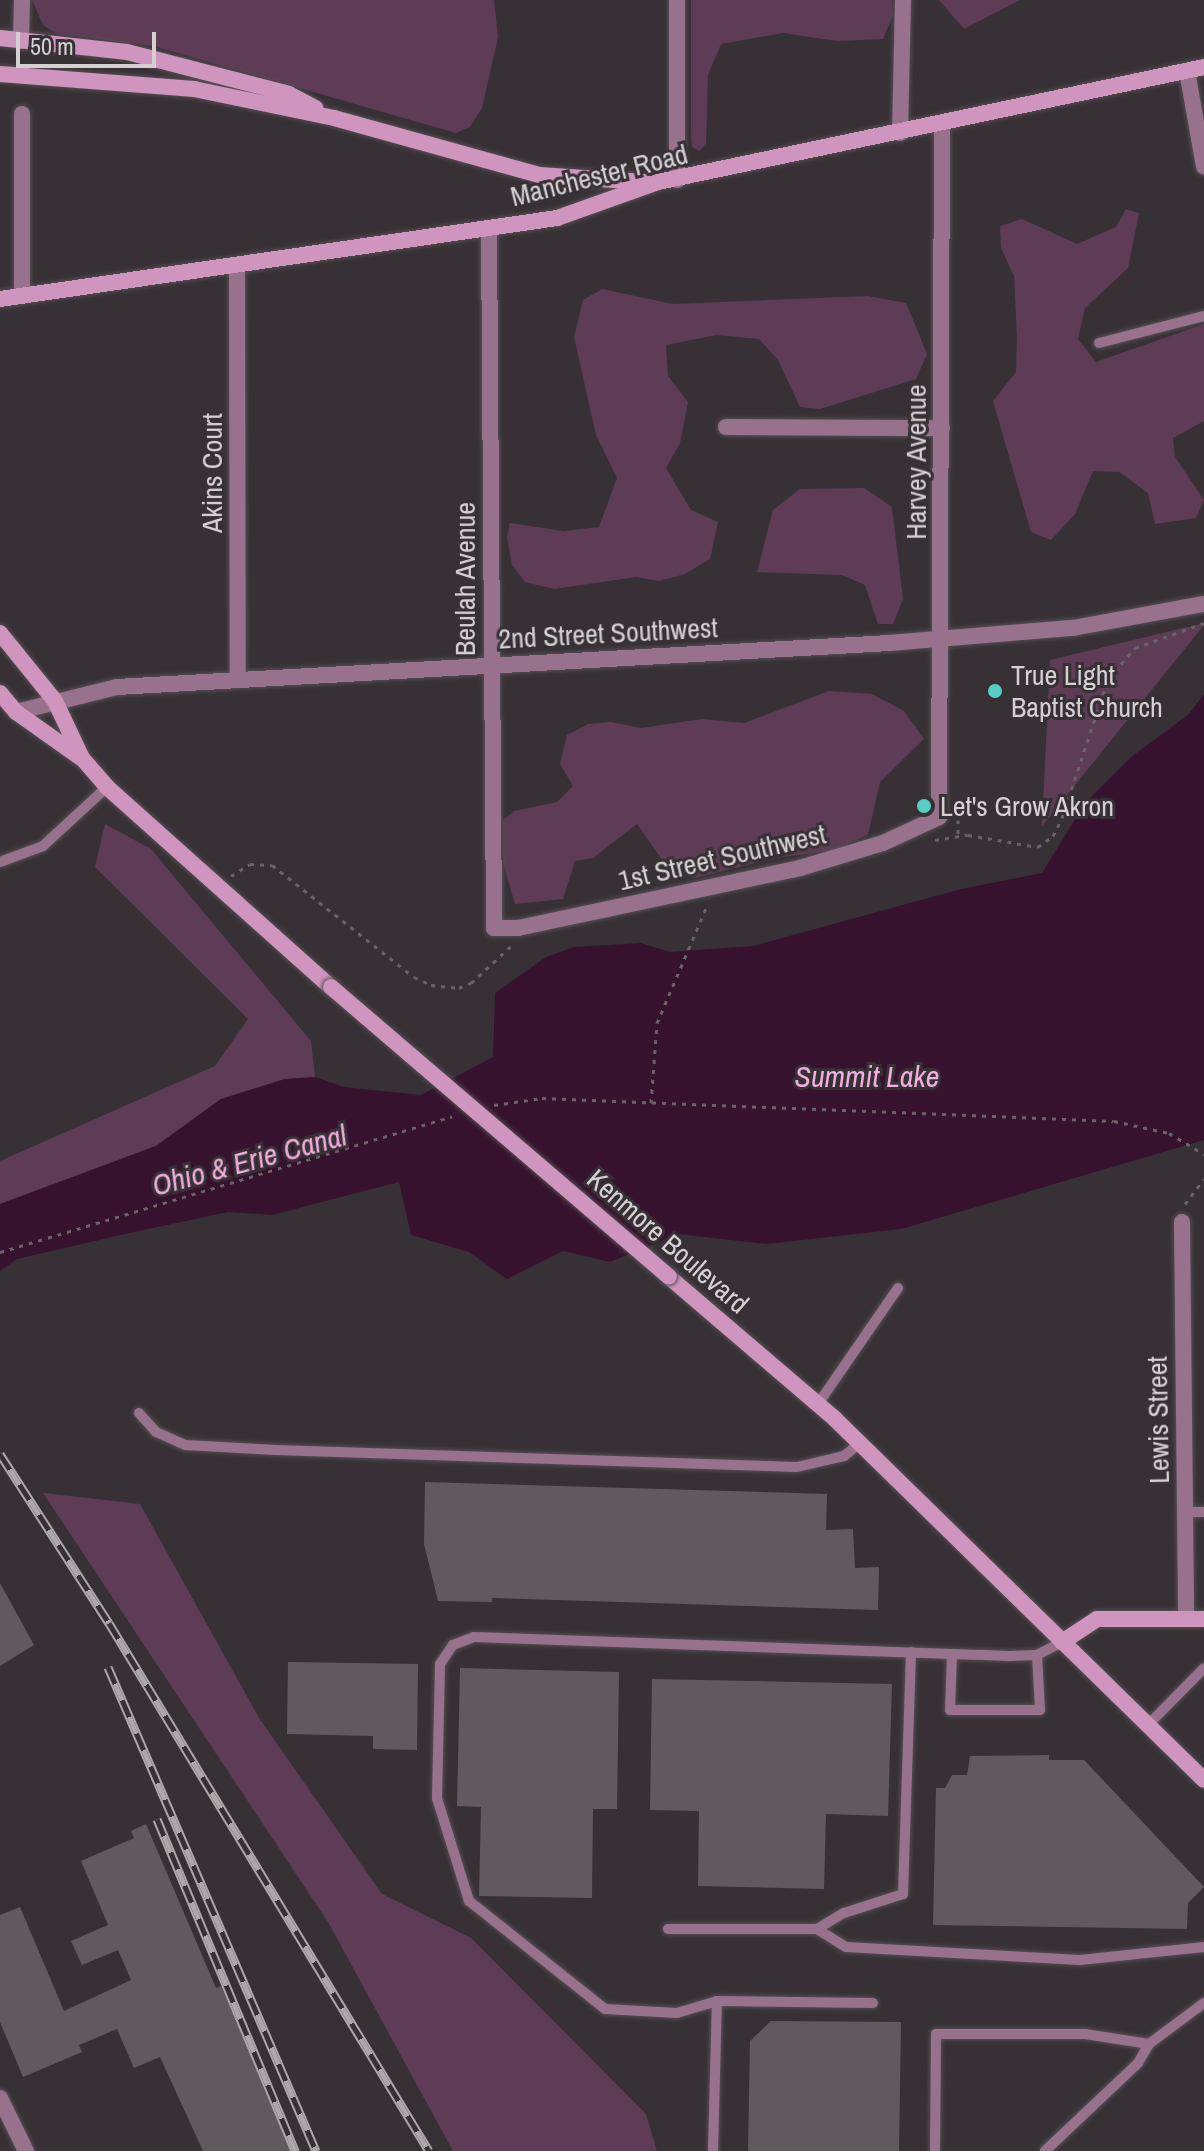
<!DOCTYPE html>
<html>
<head>
<meta charset="utf-8">
<style>
	body { margin:0 }
	#map { position:relative; width:1204px; height:2151px; overflow:hidden; background:#373135; font-family:"Archivo Narrow",sans-serif }
	div>[style] { position:absolute }
	[style*='--x'] { left:calc(var(--x)*1px); top:calc(var(--y)*1px); width:calc(var(--w)*1px); rotate:calc(var(--a)*1deg) }
	.green>* { inset:0; background:#5f3c55 }
	.water>* { inset:0; background:#37122e }
	.building>* { inset:0; background:#605a5e }
	.path>* { height:3px; margin-top:-1.5px; transform-origin:0; background:repeating-linear-gradient(90deg,#696367 0 4px,transparent 0 10px) }
	.roads { filter:drop-shadow(0 0 2px #534e51) drop-shadow(0 0 2px #534e51) }
	.service>* { height:10px; margin:-5px; padding:0 5px; transform-origin:5px; border-radius:5px; background:#98728c }
	.minor>* { height:16px; margin:-8px; padding:0 8px; transform-origin:8px; border-radius:8px; background:#98728c }
	.secondary>* { height:16px; margin:-8px; padding:0 8px; transform-origin:8px; border-radius:8px; background:#d095bf }
	.rail>* { height:9px; margin-top:-4.5px; transform-origin:0; background:repeating-linear-gradient(90deg,#373135 0 18px,#aca8aa 0 36px); box-sizing:border-box; border-block:2px solid #aca8aa }
	.bridges { filter:drop-shadow(0 0 2px #534e51) drop-shadow(0 0 2px #534e51) }
	.secondary-bridge>* { height:16px; margin:-8px; padding:0 8px; transform-origin:8px; border-radius:8px; background:#d095bf }
	.dots>* { width:22px; height:22px; translate:-50% -50%; box-sizing:border-box; border:4px solid #373135; border-radius:50% }
	span { translate:-50% -50%; white-space:nowrap; text-align:center; line-height:1.15; -webkit-text-stroke:6px #373135; paint-order:stroke }
	.street-label { font-size:28px; color:#d5d1d3 }
	.poi-label { font-size:28px; color:#d5d1d3 }
	.left { translate:0 -50%; text-align:left }
	.water-label { font-size:30px; color:#f2aede; font-style:italic }
	.scale { position:absolute; left:16px; top:32px; width:140px; height:36px; box-sizing:border-box; border:4px solid #d5d1d3; border-top:0; padding-left:10px; font-size:24px; line-height:28px; white-space:nowrap; color:#d5d1d3; -webkit-text-stroke:6px #373135; paint-order:stroke }
</style>
</head>
<body>
<div id="map">
	<div class="green">
		<i style="clip-path:polygon(32px 0,494px 0,498px 37px,482px 108px,470px 127px,456px 133px,153px 46px,57px 34px,43px 25px)"></i>
		<i style="clip-path:polygon(691px 0,892px 0,893px 15px,883px 39px,837px 41px,783px 33px,721px 44px,708px 75px,706px 143px,700px 151px,692px 147px,691px 133px)"></i>
		<i style="clip-path:polygon(939px 0,1020px 0,964px 29px)"></i>
		<i style="clip-path:polygon(1126px 209px,1139px 213px,1128px 268px,1085px 308px,1078px 339px,1096px 362px,1204px 324px,1204px 421px,1173px 438px,1175px 457px,1204px 500px,1196px 518px,1155px 524px,1148px 493px,1119px 472px,1093px 471px,1075px 514px,1051px 540px,1031px 532px,993px 401px,1016px 372px,1017px 338px,1014px 276px,1001px 248px,1000px 226px,1022px 219px,1077px 244px,1116px 227px)"></i>
		<i style="clip-path:polygon(602px 289px,673px 304px,868px 296px,906px 303px,927px 354px,916px 379px,820px 409px,800px 407px,778px 360px,759px 339px,716px 335px,666px 345px,668px 376px,688px 402px,680px 443px,666px 468px,691px 510px,718px 522px,710px 559px,685px 574px,659px 581px,636px 577px,554px 589px,525px 582px,512px 565px,507px 537px,510px 523px,564px 531px,599px 527px,617px 478px,596px 435px,574px 337px,583px 300px)"></i>
		<i style="clip-path:polygon(864px 488px,892px 507px,903px 599px,893px 624px,878px 624px,865px 585px,842px 575px,757px 572px,773px 510px,800px 489px)"></i>
		<i style="clip-path:polygon(1204px 623px,1204px 625px,1042px 826px,1050px 660px)"></i>
		<i style="clip-path:polygon(829px 691px,872px 694px,904px 711px,924px 739px,880px 782px,868px 835px,831px 851px,775px 858px,695px 878px,672px 874px,637px 824px,593px 858px,575px 861px,563px 899px,515px 904px,503px 863px,503px 820px,514px 811px,557px 802px,573px 786px,560px 764px,567px 735px,588px 724px,611px 722px,641px 728px,702px 719px,744px 723px)"></i>
		<i style="clip-path:polygon(105px 824px,151px 849px,311px 1041px,315px 1077px,285px 1079px,221px 1099px,156px 1146px,0 1204px,0 1161px,215px 1066px,248px 1019px,95px 867px)"></i>
		<i style="clip-path:polygon(43px 1493px,140px 1504px,259px 1718px,382px 1894px,471px 1938px,646px 2114px,657px 2151px,453px 2151px,328px 1922px)"></i>
	</div>
	<div class="water">
		<i style="clip-path:polygon(1204px 694px,1204px 1140px,901px 1229px,767px 1244px,678px 1234px,610px 1262px,563px 1251px,507px 1279px,469px 1252px,411px 1235px,399px 1182px,272px 1215px,228px 1212px,125px 1234px,17px 1259px,0 1271px,0 1204px,156px 1146px,221px 1099px,285px 1079px,315px 1077px,344px 1087px,421px 1095px,493px 1057px,495px 993px,546px 957px,574px 947px,641px 943px,670px 952px,753px 946px,961px 889px,1042px 873px,1085px 803px,1131px 757px,1189px 714px)"></i>
	</div>
	<div class="building">
		<i style="clip-path:polygon(425px 1482px,827px 1494px,826px 1530px,853px 1529px,855px 1568px,879px 1567px,878px 1610px,492px 1598px,492px 1602px,438px 1601px,424px 1544px)"></i>
		<i style="clip-path:polygon(0 1583px,34px 1645px,0 1666px)"></i>
		<i style="clip-path:polygon(288px 1662px,418px 1664px,417px 1750px,373px 1749px,373px 1736px,287px 1734px)"></i>
		<i style="clip-path:polygon(460px 1668px,619px 1672px,617px 1809px,593px 1809px,592px 1898px,479px 1896px,481px 1807px,457px 1806px)"></i>
		<i style="clip-path:polygon(652px 1679px,892px 1684px,888px 1816px,826px 1814px,824px 1889px,698px 1886px,699px 1811px,650px 1810px)"></i>
		<i style="clip-path:polygon(1049px 1755px,1049px 1760px,1084px 1760px,1204px 1887px,1188px 1903px,1187px 1929px,933px 1925px,936px 1788px,945px 1788px,952px 1775px,967px 1775px,970px 1756px)"></i>
		<i style="clip-path:polygon(146px 1824px,216px 1988px,221px 1986px,244px 2036px,292px 2151px,203px 2151px,160px 2057px,134px 2068px,117px 2029px,79px 2045px,82px 2052px,23px 2077px,0 2022px,0 1915px,20px 1907px,64px 2011px,131px 1980px,118px 1950px,82px 1965px,71px 1941px,108px 1925px,81px 1861px,134px 1838px,131px 1831px)"></i>
		<i style="clip-path:polygon(771px 2021px,901px 2022px,899px 2151px,748px 2151px,750px 2041px)"></i>
	</div>
	<div class="path">
		<i style="--x:958;--y:820;--w:16;--a:90"></i>
		<i style="--x:935;--y:840;--w:33;--a:-9"></i>
		<i style="--x:968;--y:835;--w:71;--a:9.7"></i>
		<i style="--x:1038;--y:847;--w:19;--a:-36"></i>
		<i style="--x:1053;--y:836;--w:20;--a:-63"></i>
		<i style="--x:1062;--y:818;--w:146;--a:-71.7"></i>
		<i style="--x:1108;--y:679;--w:41;--a:-48.9"></i>
		<i style="--x:1135;--y:648;--w:73;--a:-19.9"></i>
		<i style="--x:231;--y:876;--w:22;--a:-32"></i>
		<i style="--x:250;--y:864;--w:22;--a:3"></i>
		<i style="--x:272;--y:865;--w:181;--a:38.3"></i>
		<i style="--x:414;--y:977;--w:19;--a:25"></i>
		<i style="--x:431;--y:985;--w:28;--a:6"></i>
		<i style="--x:459;--y:988;--w:13;--a:-23"></i>
		<i style="--x:471;--y:983;--w:54;--a:-42.8"></i>
		<i style="--x:651;--y:1103;--w:80;--a:-85.7"></i>
		<i style="--x:657;--y:1023;--w:127;--a:-66.9"></i>
		<i style="--x:494;--y:1105;--w:49;--a:-8.3"></i>
		<i style="--x:542;--y:1098;--w:572;--a:2.3"></i>
		<i style="--x:1114;--y:1121;--w:56;--a:12.3"></i>
		<i style="--x:1169;--y:1133;--w:41;--a:31"></i>
		<i style="--x:1185;--y:1204;--w:31;--a:-53"></i>
		<i style="--x:0;--y:1252;--w:472;--a:-16.7"></i>
	</div>
	<div class="roads">
		<div class="service">
			<i style="--x:1099;--y:343;--w:108;--a:-14.4"></i>
			<i style="--x:0;--y:862;--w:46;--a:-20.4"></i>
			<i style="--x:43;--y:846;--w:87;--a:-42.7"></i>
			<i style="--x:818;--y:1404;--w:141;--a:-55.4"></i>
			<i style="--x:139;--y:1413;--w:25;--a:48"></i>
			<i style="--x:156;--y:1432;--w:32;--a:24"></i>
			<i style="--x:185;--y:1445;--w:91;--a:3.1"></i>
			<i style="--x:276;--y:1450;--w:521;--a:1.87"></i>
			<i style="--x:797;--y:1467;--w:48;--a:-13.2"></i>
			<i style="--x:844;--y:1456;--w:21;--a:-39"></i>
			<i style="--x:1185;--y:1512;--w:19;--a:0"></i>
			<i style="--x:952;--y:1654;--w:56;--a:92"></i>
			<i style="--x:950;--y:1710;--w:90;--a:0"></i>
			<i style="--x:1040;--y:1710;--w:55;--a:-93.1"></i>
			<i style="--x:1147;--y:1726;--w:81;--a:-45.5"></i>
			<i style="--x:668;--y:1929;--w:149;--a:0"></i>
			<i style="--x:817;--y:1929;--w:34;--a:32"></i>
			<i style="--x:846;--y:1947;--w:234;--a:3.2"></i>
			<i style="--x:1080;--y:1960;--w:125;--a:-6"></i>
			<i style="--x:817;--y:1929;--w:31;--a:-31"></i>
			<i style="--x:844;--y:1913;--w:62;--a:-17.9"></i>
			<i style="--x:903;--y:1894;--w:242;--a:-88.1"></i>
			<i style="--x:873;--y:2003;--w:156;--a:-179.3"></i>
			<i style="--x:717;--y:2001;--w:42;--a:163.3"></i>
			<i style="--x:677;--y:2013;--w:72;--a:-176.8"></i>
			<i style="--x:605;--y:2009;--w:174;--a:-141.5"></i>
			<i style="--x:469;--y:1901;--w:108;--a:-107.3"></i>
			<i style="--x:437;--y:1798;--w:134;--a:-88.7"></i>
			<i style="--x:440;--y:1664;--w:23;--a:-56"></i>
			<i style="--x:453;--y:1645;--w:22;--a:-21"></i>
			<i style="--x:474;--y:1637;--w:535;--a:2.03"></i>
			<i style="--x:1009;--y:1656;--w:28;--a:-2"></i>
			<i style="--x:1037;--y:1655;--w:28;--a:-27"></i>
			<i style="--x:713;--y:2151;--w:150;--a:-88.5"></i>
			<i style="--x:935;--y:2151;--w:117;--a:-89.5"></i>
			<i style="--x:936;--y:2034;--w:149;--a:0"></i>
			<i style="--x:1085;--y:2034;--w:65;--a:8.9"></i>
			<i style="--x:1045;--y:2151;--w:128;--a:-43.4"></i>
			<i style="--x:1138;--y:2063;--w:22;--a:-60"></i>
			<i style="--x:1149;--y:2044;--w:69;--a:-36.7"></i>
		</div>
		<div class="minor">
			<i style="--x:677;--y:0;--w:180;--a:90"></i>
			<i style="--x:21;--y:41;--w:41;--a:-88.6"></i>
			<i style="--x:1187;--y:71;--w:97;--a:79.9"></i>
			<i style="--x:900;--y:133;--w:133;--a:-88.7"></i>
			<i style="--x:489;--y:229;--w:699;--a:89.59"></i>
			<i style="--x:494;--y:928;--w:24;--a:0"></i>
			<i style="--x:518;--y:928;--w:288;--a:-12"></i>
			<i style="--x:800;--y:868;--w:87;--a:-16.8"></i>
			<i style="--x:883;--y:843;--w:62;--a:-24.9"></i>
			<i style="--x:939;--y:817;--w:693;--a:-89.75"></i>
			<i style="--x:237;--y:266;--w:414;--a:89.9"></i>
			<i style="--x:22;--y:296;--w:182;--a:-90"></i>
			<i style="--x:726;--y:427;--w:216;--a:0.3"></i>
			<i style="--x:16;--y:712;--w:104;--a:-13.9"></i>
			<i style="--x:117;--y:687;--w:773;--a:-3.26"></i>
			<i style="--x:889;--y:643;--w:185;--a:-4.7"></i>
			<i style="--x:1073;--y:628;--w:133;--a:-10.4"></i>
			<i style="--x:1182;--y:1222;--w:396;--a:89.4"></i>
			<i style="--x:0;--y:2098;--w:59;--a:63.9"></i>
		</div>
		<div class="secondary">
			<i style="--x:0;--y:38;--w:128;--a:6.3"></i>
			<i style="--x:127;--y:52;--w:167;--a:14.5"></i>
			<i style="--x:289;--y:94;--w:30;--a:28"></i>
			<i style="--x:0;--y:74;--w:195;--a:4.4"></i>
			<i style="--x:194;--y:89;--w:143;--a:11.7"></i>
			<i style="--x:334;--y:118;--w:213;--a:15.5"></i>
			<i style="--x:539;--y:175;--w:106;--a:3.8"></i>
			<i style="--x:0;--y:299;--w:563;--a:-8.27"></i>
			<i style="--x:557;--y:218;--w:107;--a:-19.6"></i>
			<i style="--x:658;--y:182;--w:558;--a:-11.89"></i>
			<i style="--x:0;--y:633;--w:87;--a:51"></i>
			<i style="--x:55;--y:701;--w:63;--a:64.7"></i>
			<i style="--x:82;--y:758;--w:38;--a:49"></i>
			<i style="--x:107;--y:787;--w:300;--a:41.8"></i>
			<i style="--x:0;--y:693;--w:25;--a:50"></i>
			<i style="--x:16;--y:712;--w:80;--a:35.3"></i>
			<i style="--x:669;--y:1277;--w:218;--a:40.5"></i>
			<i style="--x:835;--y:1419;--w:516;--a:44.37"></i>
			<i style="--x:1062;--y:1642;--w:42;--a:-33.3"></i>
			<i style="--x:1097;--y:1619;--w:107;--a:0"></i>
		</div>
	</div>
	<div class="rail">
		<i style="--x:0;--y:1454;--w:201;--a:57.2"></i>
		<i style="--x:109;--y:1623;--w:617;--a:58.78"></i>
		<i style="--x:108;--y:1667;--w:527;--a:66.74"></i>
		<i style="--x:157;--y:1819;--w:360;--a:67.4"></i>
	</div>
	<div class="bridges">
		<div class="secondary-bridge">
			<i style="--x:331;--y:987;--w:445;--a:40.6"></i>
		</div>
	</div>
	<div class="dots">
		<i style="left:995px;top:691px;background:#56cec4"></i>
		<i style="left:924px;top:806px;background:#56cec4"></i>
	</div>
	<div class="street-label">
		<span style="left:599px;top:175px;rotate:-14deg">Manchester Road</span>
		<span style="left:916px;top:462px;rotate:-90deg">Harvey Avenue</span>
		<span style="left:212px;top:473px;rotate:-90deg">Akins Court</span>
		<span style="left:465px;top:579px;rotate:-90deg">Beulah Avenue</span>
		<span style="left:608px;top:633px;rotate:-3deg">2nd Street Southwest</span>
		<span style="left:722px;top:857px;rotate:-13deg">1st Street Southwest</span>
		<span style="left:668px;top:1241px;rotate:41deg">Kenmore Boulevard</span>
		<span style="left:1158px;top:1420px;rotate:-91deg">Lewis Street</span>
	</div>
	<div class="poi-label">
		<span class="left" style="left:1011px;top:691px">True Light<br>Baptist Church</span>
		<span class="left" style="left:940px;top:806px">Let's Grow Akron</span>
	</div>
	<div class="water-label">
		<span style="left:867px;top:1076px">Summit Lake</span>
		<span style="left:249px;top:1160px;rotate:-15deg">Ohio &amp; Erie Canal</span>
	</div>
	<div class="scale">50 m</div>
</div>
</body>
</html>
